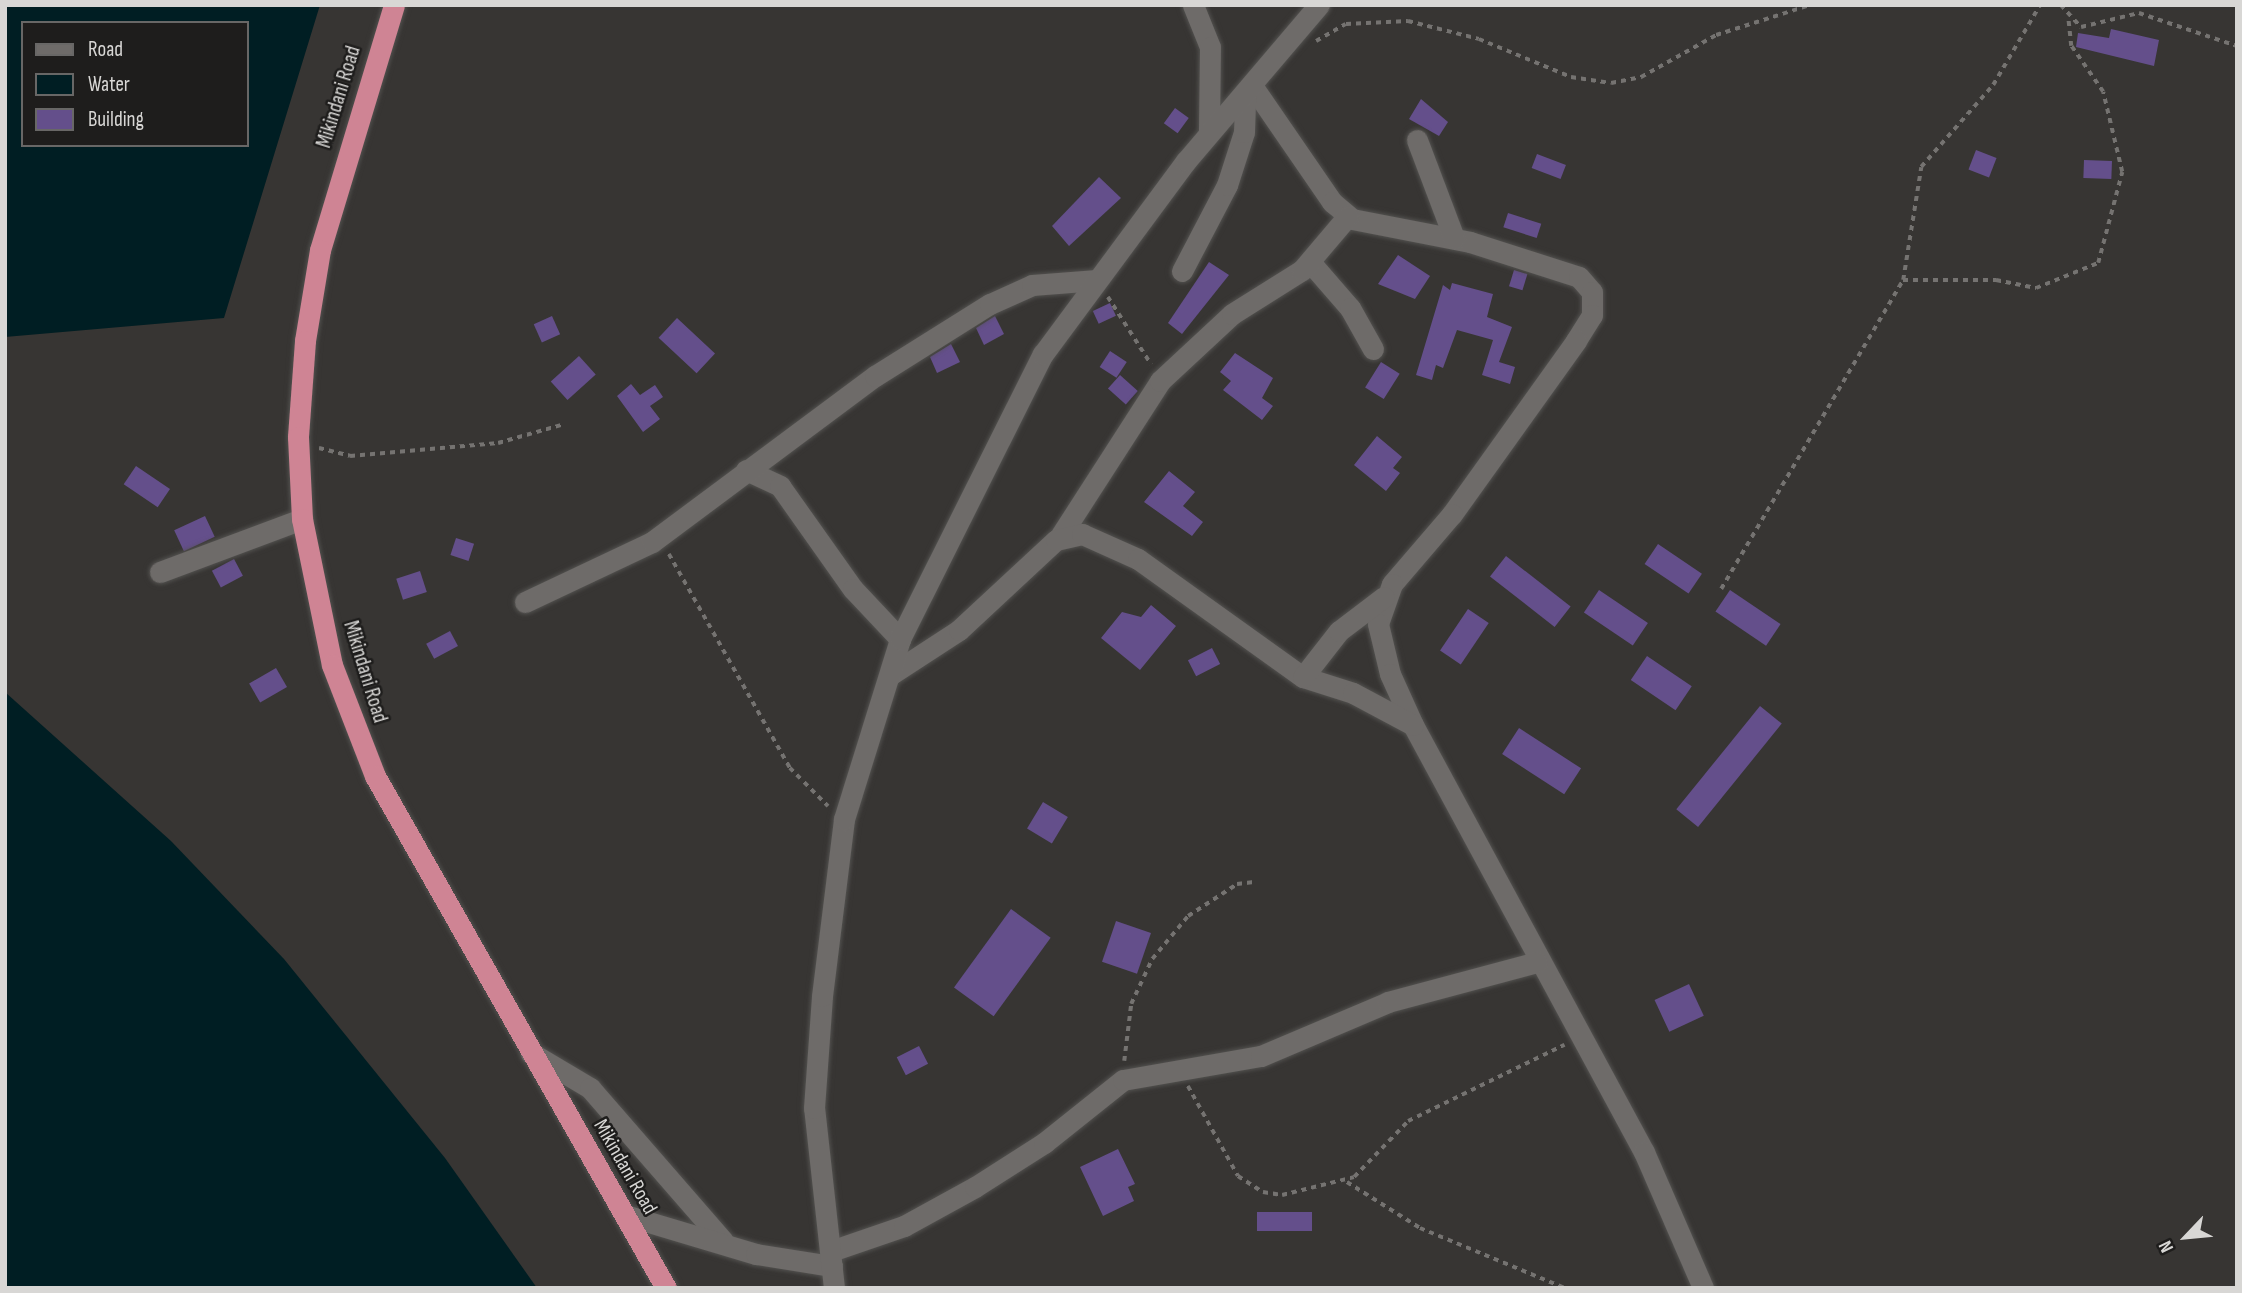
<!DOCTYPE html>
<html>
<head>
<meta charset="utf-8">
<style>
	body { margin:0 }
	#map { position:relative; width:2242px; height:1293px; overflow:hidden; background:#373533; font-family:"Sofia Sans Condensed",sans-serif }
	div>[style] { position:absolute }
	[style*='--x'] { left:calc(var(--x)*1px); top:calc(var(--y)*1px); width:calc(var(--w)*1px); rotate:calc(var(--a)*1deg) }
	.water>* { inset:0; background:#001e23 }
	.building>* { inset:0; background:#644f8b; transform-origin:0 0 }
	.path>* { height:3.5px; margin-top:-1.75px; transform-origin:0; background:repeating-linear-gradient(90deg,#757371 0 5px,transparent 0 10px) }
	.roads { filter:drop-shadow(0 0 2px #52514f) drop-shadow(0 0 2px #52514f) }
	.minor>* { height:21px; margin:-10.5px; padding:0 10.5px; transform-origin:10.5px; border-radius:10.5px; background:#6e6b69 }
	.highway>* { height:21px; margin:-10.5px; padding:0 10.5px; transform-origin:10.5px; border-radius:10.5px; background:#cf8494 }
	span { translate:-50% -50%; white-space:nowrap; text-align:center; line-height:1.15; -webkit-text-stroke:5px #1e1d1c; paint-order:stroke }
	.street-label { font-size:21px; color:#d8d7d5 }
	.frame { position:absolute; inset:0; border:7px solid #d8d7d5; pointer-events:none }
	.legend { position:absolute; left:21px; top:21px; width:228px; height:126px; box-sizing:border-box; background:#1e1d1c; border:2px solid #686766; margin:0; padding:9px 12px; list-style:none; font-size:21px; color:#d8d7d5 }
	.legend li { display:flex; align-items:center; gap:14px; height:35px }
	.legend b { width:35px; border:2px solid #686766 }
	.north { position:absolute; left:2151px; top:1202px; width:70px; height:70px; -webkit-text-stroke:5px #1e1d1c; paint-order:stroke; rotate:244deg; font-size:19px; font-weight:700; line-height:28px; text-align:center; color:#d8d7d5 }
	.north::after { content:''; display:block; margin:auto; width:24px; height:32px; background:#d8d7d5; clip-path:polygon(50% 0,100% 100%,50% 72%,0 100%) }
</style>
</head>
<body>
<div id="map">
	<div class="water">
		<i style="clip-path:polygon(evenodd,5px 5px,320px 5px,224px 318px,5px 337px,5px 5px,23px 23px,247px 23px,247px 145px,23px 145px,23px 23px)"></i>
		<i style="clip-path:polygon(5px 692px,171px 841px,284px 959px,445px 1158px,537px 1288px,5px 1288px)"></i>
	</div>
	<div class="building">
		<i style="clip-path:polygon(2111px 29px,2159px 40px,2154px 66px,2076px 47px,2078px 33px,2109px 38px)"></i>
		<i style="clip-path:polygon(1421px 99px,1448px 122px,1439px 136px,1409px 119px)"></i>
		<i style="left:1175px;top:108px;width:17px;height:19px;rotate:36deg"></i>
		<i style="left:1976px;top:150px;width:22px;height:21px;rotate:21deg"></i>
		<i style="left:1537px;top:154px;width:31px;height:15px;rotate:21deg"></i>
		<i style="left:2084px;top:160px;width:28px;height:18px;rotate:2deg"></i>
		<i style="clip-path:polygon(1099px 177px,1121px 198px,1069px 246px,1052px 226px)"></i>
		<i style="left:1508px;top:213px;width:35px;height:15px;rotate:18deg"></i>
		<i style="clip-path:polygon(1398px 255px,1430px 276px,1415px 299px,1378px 284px)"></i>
		<i style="clip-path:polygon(1209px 262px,1229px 275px,1182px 334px,1168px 323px)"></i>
		<i style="left:1514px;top:270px;width:14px;height:17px;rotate:17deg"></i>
		<i style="clip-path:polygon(1452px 283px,1493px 294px,1487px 317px,1512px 327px,1499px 362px,1515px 367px,1510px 384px,1482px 375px,1493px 340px,1457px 330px,1443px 368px,1436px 365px,1432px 380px,1416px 375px,1443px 285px,1450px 290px)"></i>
		<i style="left:1110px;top:303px;width:14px;height:19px;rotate:65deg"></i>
		<i style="left:552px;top:316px;width:20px;height:20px;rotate:66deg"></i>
		<i style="clip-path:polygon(995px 316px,1004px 334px,984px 345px,976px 328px)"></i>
		<i style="left:677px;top:318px;width:52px;height:27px;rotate:43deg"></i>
		<i style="clip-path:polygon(951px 344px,960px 362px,937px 373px,930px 357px)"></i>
		<i style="left:1110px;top:351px;width:20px;height:19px;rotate:33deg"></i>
		<i style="clip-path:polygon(1235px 353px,1273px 378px,1262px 398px,1273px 406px,1262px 420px,1223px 390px,1231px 381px,1220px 372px)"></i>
		<i style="left:579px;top:356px;width:25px;height:38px;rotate:48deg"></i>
		<i style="left:1381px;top:362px;width:22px;height:30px;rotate:32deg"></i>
		<i style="left:1120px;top:375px;width:24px;height:18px;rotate:42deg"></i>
		<i style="clip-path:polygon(631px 384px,640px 395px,655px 385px,663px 397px,650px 406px,660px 419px,643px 432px,617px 396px)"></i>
		<i style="clip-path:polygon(1377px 436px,1402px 457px,1393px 468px,1400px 473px,1386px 491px,1354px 465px)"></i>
		<i style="left:136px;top:466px;width:41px;height:22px;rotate:34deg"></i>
		<i style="clip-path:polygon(1169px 471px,1195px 492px,1183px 506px,1203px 522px,1192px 536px,1144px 502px)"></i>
		<i style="left:205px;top:516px;width:23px;height:34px;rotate:65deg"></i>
		<i style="left:456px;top:538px;width:19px;height:18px;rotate:18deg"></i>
		<i style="left:1658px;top:544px;width:53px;height:24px;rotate:34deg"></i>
		<i style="left:1506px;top:556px;width:82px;height:26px;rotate:38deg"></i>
		<i style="left:234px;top:559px;width:19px;height:25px;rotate:62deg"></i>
		<i style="left:420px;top:571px;width:22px;height:25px;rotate:72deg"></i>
		<i style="left:1599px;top:590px;width:59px;height:27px;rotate:34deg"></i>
		<i style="left:1730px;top:590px;width:61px;height:26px;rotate:34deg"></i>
		<i style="clip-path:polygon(1151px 605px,1176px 626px,1140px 670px,1101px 638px,1122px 612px,1141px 617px)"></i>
		<i style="left:1468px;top:609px;width:25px;height:50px;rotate:34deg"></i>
		<i style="left:450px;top:631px;width:17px;height:27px;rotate:62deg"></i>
		<i style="left:1212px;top:648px;width:18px;height:27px;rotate:63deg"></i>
		<i style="left:1647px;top:656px;width:54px;height:29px;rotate:34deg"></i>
		<i style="left:276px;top:668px;width:22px;height:31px;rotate:60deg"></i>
		<i style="left:1760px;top:706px;width:28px;height:133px;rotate:39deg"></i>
		<i style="left:1519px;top:728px;width:74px;height:31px;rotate:33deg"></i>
		<i style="left:1043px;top:802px;width:29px;height:31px;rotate:31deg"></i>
		<i style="left:1011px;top:909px;width:49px;height:97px;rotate:36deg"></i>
		<i style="left:1116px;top:921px;width:37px;height:43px;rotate:19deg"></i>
		<i style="left:1689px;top:984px;width:35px;height:38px;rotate:65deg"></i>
		<i style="left:919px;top:1046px;width:20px;height:25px;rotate:63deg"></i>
		<i style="clip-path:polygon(1118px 1149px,1135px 1184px,1128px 1187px,1134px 1201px,1103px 1216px,1080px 1167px)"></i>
		<i style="left:1312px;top:1212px;width:19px;height:55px;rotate:90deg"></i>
	</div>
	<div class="path">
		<i style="--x:2061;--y:5;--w:30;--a:48"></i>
		<i style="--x:2081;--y:27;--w:60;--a:-13.6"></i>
		<i style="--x:2139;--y:13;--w:103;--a:18.6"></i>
		<i style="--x:1316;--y:41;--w:34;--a:-30"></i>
		<i style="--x:1346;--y:24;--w:62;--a:-2.8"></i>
		<i style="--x:1408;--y:21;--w:73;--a:14.2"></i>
		<i style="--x:1479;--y:39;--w:100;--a:22.4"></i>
		<i style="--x:1571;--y:77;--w:40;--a:8.5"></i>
		<i style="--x:1611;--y:83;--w:31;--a:-11"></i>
		<i style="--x:1641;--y:77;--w:86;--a:-29.2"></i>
		<i style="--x:1716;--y:35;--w:99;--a:-17.7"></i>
		<i style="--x:1903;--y:280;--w:93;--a:0"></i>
		<i style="--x:1996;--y:280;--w:41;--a:11.3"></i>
		<i style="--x:2036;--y:288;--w:67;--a:-22"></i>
		<i style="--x:2098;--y:263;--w:94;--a:-75.2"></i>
		<i style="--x:2122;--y:172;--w:82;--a:-103.4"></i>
		<i style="--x:2103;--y:92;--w:56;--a:-124.8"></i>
		<i style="--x:2071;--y:46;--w:28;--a:-96"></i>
		<i style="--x:1108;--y:297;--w:80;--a:57.3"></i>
		<i style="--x:319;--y:448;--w:32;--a:14"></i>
		<i style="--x:350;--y:456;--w:149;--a:-5"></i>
		<i style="--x:498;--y:443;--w:66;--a:-15.9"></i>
		<i style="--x:669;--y:554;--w:246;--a:60.5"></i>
		<i style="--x:790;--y:768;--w:54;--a:45"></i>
		<i style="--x:1721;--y:589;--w:359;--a:-59.5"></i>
		<i style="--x:1903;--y:280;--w:114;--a:-80.9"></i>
		<i style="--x:1921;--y:167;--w:109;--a:-48.7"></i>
		<i style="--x:1993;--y:85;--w:93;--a:-59.6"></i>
		<i style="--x:1124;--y:1061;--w:57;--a:-83"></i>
		<i style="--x:1131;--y:1004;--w:50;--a:-65"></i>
		<i style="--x:1152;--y:959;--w:56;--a:-50.1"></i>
		<i style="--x:1188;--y:916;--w:59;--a:-33.1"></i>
		<i style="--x:1237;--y:884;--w:17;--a:-7"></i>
		<i style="--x:1188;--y:1086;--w:103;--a:60.9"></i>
		<i style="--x:1238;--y:1176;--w:30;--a:33"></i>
		<i style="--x:1263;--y:1192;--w:19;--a:9"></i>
		<i style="--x:1282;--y:1195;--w:74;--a:-14"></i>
		<i style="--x:1354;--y:1177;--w:78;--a:-46"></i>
		<i style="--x:1408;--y:1121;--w:174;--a:-26"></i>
		<i style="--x:1347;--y:1182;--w:86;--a:32.2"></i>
		<i style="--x:1420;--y:1228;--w:157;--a:22.5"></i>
	</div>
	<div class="roads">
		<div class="minor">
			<i style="--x:1193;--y:5;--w:45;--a:68"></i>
			<i style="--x:1210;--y:47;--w:86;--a:90.7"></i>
			<i style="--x:1253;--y:87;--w:140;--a:55.5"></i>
			<i style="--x:1332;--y:202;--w:26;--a:40"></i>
			<i style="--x:1352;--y:219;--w:120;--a:11"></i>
			<i style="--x:1470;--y:242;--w:114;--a:17.8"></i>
			<i style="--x:1579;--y:277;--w:20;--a:49"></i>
			<i style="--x:1592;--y:292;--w:23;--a:90"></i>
			<i style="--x:1592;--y:315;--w:31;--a:122"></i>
			<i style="--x:1576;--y:341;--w:213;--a:125.6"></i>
			<i style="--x:1452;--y:514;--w:92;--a:130.6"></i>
			<i style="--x:1392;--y:584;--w:42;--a:109.3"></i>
			<i style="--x:1378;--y:624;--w:51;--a:76.5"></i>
			<i style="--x:1390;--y:674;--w:56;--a:65.7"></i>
			<i style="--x:1413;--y:725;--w:485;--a:61.6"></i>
			<i style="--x:1644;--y:1152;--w:148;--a:66.5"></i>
			<i style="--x:1417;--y:140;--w:105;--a:69.3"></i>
			<i style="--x:1310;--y:262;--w:61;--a:49"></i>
			<i style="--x:1350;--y:308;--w:47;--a:60.7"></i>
			<i style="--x:1182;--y:271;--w:97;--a:-62.4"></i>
			<i style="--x:1227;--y:185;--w:56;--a:-72.2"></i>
			<i style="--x:1244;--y:132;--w:36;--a:-88"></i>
			<i style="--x:746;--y:470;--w:38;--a:25"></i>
			<i style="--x:780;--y:486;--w:126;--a:54.7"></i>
			<i style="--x:853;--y:589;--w:69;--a:46.8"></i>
			<i style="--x:1059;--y:538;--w:187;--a:-57.2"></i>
			<i style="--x:1160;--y:381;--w:98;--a:-42.9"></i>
			<i style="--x:1232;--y:314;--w:83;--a:-32.2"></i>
			<i style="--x:1302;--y:270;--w:70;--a:-49.7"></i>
			<i style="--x:160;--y:572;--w:152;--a:-20.5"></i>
			<i style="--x:525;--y:602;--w:140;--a:-25.3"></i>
			<i style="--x:652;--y:542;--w:278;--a:-36.7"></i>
			<i style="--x:875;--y:376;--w:136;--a:-32.1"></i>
			<i style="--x:990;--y:304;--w:46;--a:-24.3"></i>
			<i style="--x:1032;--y:285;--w:65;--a:-4.4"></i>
			<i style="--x:890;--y:675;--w:82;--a:-33.1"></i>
			<i style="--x:959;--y:630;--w:132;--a:-42.9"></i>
			<i style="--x:1056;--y:540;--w:27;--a:-13"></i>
			<i style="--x:1082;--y:534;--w:61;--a:24.1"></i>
			<i style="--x:1138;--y:559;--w:203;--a:35.6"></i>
			<i style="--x:1303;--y:677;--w:52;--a:17.7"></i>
			<i style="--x:1353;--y:693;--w:68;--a:28.1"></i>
			<i style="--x:1303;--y:677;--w:58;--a:-52"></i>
			<i style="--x:1339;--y:631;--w:56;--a:-37.1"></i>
			<i style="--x:531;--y:1053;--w:69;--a:30.7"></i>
			<i style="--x:590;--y:1088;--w:203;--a:49"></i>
			<i style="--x:625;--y:1215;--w:137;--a:16.6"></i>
			<i style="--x:756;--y:1254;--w:77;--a:9"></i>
			<i style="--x:831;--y:1251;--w:77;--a:-18.9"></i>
			<i style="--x:904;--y:1226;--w:81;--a:-28.8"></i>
			<i style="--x:975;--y:1187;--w:82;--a:-32.5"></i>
			<i style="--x:1044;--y:1143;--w:101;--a:-38.6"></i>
			<i style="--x:1123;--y:1080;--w:140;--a:-9.9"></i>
			<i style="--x:1261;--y:1056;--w:138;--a:-23"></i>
			<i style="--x:1388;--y:1002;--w:154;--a:-15"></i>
			<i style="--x:834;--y:1288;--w:181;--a:-96.3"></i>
			<i style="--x:814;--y:1108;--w:112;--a:-85.9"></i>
			<i style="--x:822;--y:996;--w:178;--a:-82.9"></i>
			<i style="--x:844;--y:819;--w:189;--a:-72.7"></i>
			<i style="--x:900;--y:639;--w:319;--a:-63.4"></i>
			<i style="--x:1043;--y:354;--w:240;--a:-53.5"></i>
			<i style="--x:1186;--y:161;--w:205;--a:-49.6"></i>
		</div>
		<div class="highway">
			<i style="--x:394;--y:5;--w:256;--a:106.8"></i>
			<i style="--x:320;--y:250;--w:92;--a:99.4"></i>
			<i style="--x:305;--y:341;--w:96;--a:94.2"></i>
			<i style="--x:298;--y:437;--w:82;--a:87.2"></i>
			<i style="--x:302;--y:519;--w:149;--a:78.4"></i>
			<i style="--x:332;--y:665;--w:119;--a:68.8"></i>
			<i style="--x:375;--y:776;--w:589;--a:60.39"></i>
		</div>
	</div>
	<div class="street-label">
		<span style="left:339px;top:97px;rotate:-73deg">Mikindani Road</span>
		<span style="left:365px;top:672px;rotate:73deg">Mikindani Road</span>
		<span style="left:625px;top:1167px;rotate:60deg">Mikindani Road</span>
	</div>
	<div class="frame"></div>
	<ul class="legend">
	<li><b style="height:9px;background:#6e6b69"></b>Road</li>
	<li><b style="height:19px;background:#001e23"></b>Water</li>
	<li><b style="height:19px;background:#644f8b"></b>Building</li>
	</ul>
	<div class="north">N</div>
</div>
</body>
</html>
